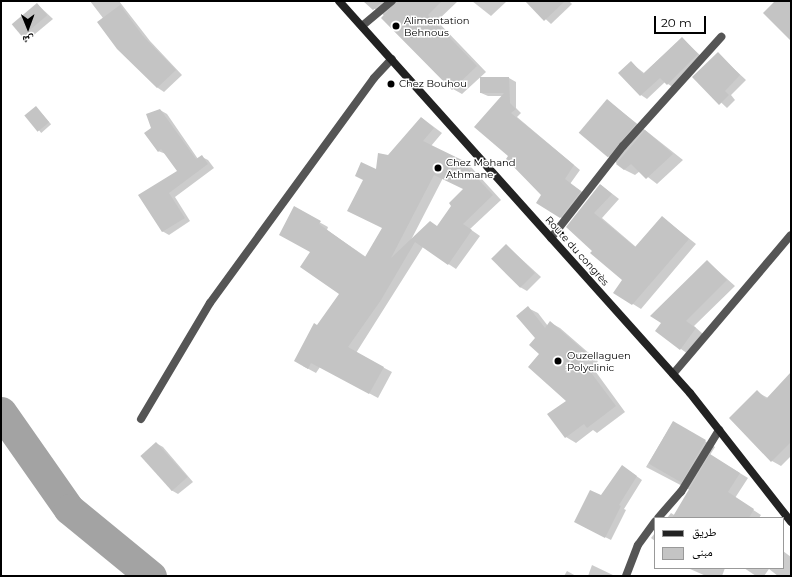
<!DOCTYPE html>
<html>
<head>
<meta charset="utf-8">
<style>
	body { margin:0 }
	#map { position:relative; width:792px; height:577px; overflow:hidden; background:#fff; font-family:Montserrat,"Noto Naskh Arabic",sans-serif }
	div>[style] { position:absolute }
	[style*='--x'] { left:calc(var(--x)*1px); top:calc(var(--y)*1px); width:calc(var(--w)*1px); rotate:calc(var(--a)*1deg) }
	.shadow>* { inset:0; background:#0003; transform-origin:0 0 }
	.river>* { height:31px; margin:-15.5px; padding:0 15.5px; transform-origin:15.5px; border-radius:15.5px; background:#a3a3a3 }
	.building>* { inset:0; background:#c4c4c4; transform-origin:0 0 }
	.minor>* { height:8px; margin:-4px; padding:0 4px; transform-origin:4px; border-radius:4px; background:#555 }
	.secondary>* { height:8px; margin:-4px; padding:0 4px; transform-origin:4px; border-radius:4px; background:#222 }
	.dots>* { width:11px; height:11px; translate:-50% -50%; box-sizing:border-box; border:2px solid #fff; border-radius:50% }
	span { translate:-50% -50%; white-space:nowrap; text-align:center; line-height:1.15; -webkit-text-stroke:3px #fff; paint-order:stroke }
	.poi-label { font-size:10px; color:#000 }
	.left { translate:0 -50%; text-align:left }
	.street-label { font-size:10px; color:#000 }
	.frame { position:absolute; inset:0; border:2px solid #000; pointer-events:none }
	.legend { position:absolute; left:654px; top:517px; width:130px; height:52px; box-sizing:border-box; background:#fff; border:1px solid #999; margin:0; padding:5px 7px; list-style:none; font-size:12px; color:#000 }
	.legend li { display:flex; align-items:center; gap:8px; height:20px }
	.legend b { width:20px; border:1px solid #999 }
	.north { position:absolute; left:8px; top:8px; width:40px; height:40px; -webkit-text-stroke:3px #fff; paint-order:stroke; rotate:179deg; font-size:11px; font-weight:700; line-height:16px; text-align:center; color:#000 }
	.north::after { content:''; display:block; margin:auto; width:14px; height:18px; background:#000; clip-path:polygon(50% 0,100% 100%,50% 72%,0 100%) }
	.scale { position:absolute; left:654px; top:16px; width:52px; height:18px; box-sizing:border-box; border:2px solid #000; border-top:0; padding-left:5px; font-size:12px; line-height:14px; white-space:nowrap; color:#000; -webkit-text-stroke:3px #fff; paint-order:stroke }
</style>
</head>
<body>
<div id="map">
	<div class="shadow">
		<i style="clip-path:polygon(90px 1px,119px 1px,150px 41px,182px 75px,164px 92px,158px 88px,118px 48px,103px 18px)"></i>
		<i style="clip-path:polygon(363px 1px,458px 1px,437px 21px,486px 72px,462px 94px,453px 89px,385px 16px)"></i>
		<i style="clip-path:polygon(472px 1px,507px 1px,491px 16px)"></i>
		<i style="clip-path:polygon(526px 1px,569px 1px,572px 4px,551px 24px)"></i>
		<i style="clip-path:polygon(37px 4px,53px 19px,29px 39px,22px 35px)"></i>
		<i style="clip-path:polygon(682px 38px,704px 59px,674px 88px,665px 82px,647px 99px,641px 95px,631px 63px,644px 73px)"></i>
		<i style="clip-path:polygon(718px 54px,746px 80px,731px 95px,735px 100px,727px 108px,694px 77px)"></i>
		<i style="clip-path:polygon(481px 78px,509px 78px,516px 82px,516px 108px,521px 113px,517px 117px,580px 170px,570px 184px,587px 195px,566px 221px,560px 217px,509px 156px,503px 96px,488px 96px,481px 93px)"></i>
		<i style="clip-path:polygon(607px 100px,683px 160px,657px 184px,640px 171px,635px 175px,625px 170px,581px 134px)"></i>
		<i style="left:36px;top:107px;width:23px;height:13px;rotate:49deg"></i>
		<i style="clip-path:polygon(160px 110px,167px 114px,198px 159px,202px 157px,208px 160px,214px 168px,175px 197px,190px 221px,169px 235px,162px 231px,140px 195px,179px 171px,166px 154px,158px 151px,152px 128px)"></i>
		<i style="clip-path:polygon(evenodd,422px 118px,442px 133px,431px 146px,471px 167px,501px 200px,470px 229px,480px 236px,456px 269px,423px 247px,356px 353px,392px 372px,378px 398px,320px 367px,316px 373px,303px 366px,318px 326px,340px 294px,311px 252px,294px 208px,328px 227px,327px 230px,366px 257px,383px 229px,377px 170px,422px 118px,443px 178px,465px 189px,438px 227px,411px 240px,443px 178px)"></i>
		<i style="clip-path:polygon(601px 185px,619px 199px,602px 218px,636px 247px,662px 217px,696px 244px,641px 309px,633px 304px,623px 280px,568px 227px)"></i>
		<i style="clip-path:polygon(506px 245px,541px 277px,527px 291px,520px 287px)"></i>
		<i style="clip-path:polygon(707px 261px,735px 286px,694px 326px,703px 334px,688px 354px,656px 331px)"></i>
		<i style="clip-path:polygon(528px 308px,538px 313px,548px 326px,551px 323px,560px 328px,598px 361px,593px 368px,625px 412px,597px 433px,593px 430px,576px 443px,566px 437px,549px 415px,568px 401px,540px 354px)"></i>
		<i style="clip-path:polygon(791px 374px,791px 456px,781px 466px,772px 461px,757px 392px,768px 398px)"></i>
		<i style="clip-path:polygon(673px 422px,715px 447px,710px 455px,748px 478px,735px 498px,761px 515px,759px 518px,705px 518px,690px 490px,646px 467px)"></i>
		<i style="clip-path:polygon(156px 443px,163px 447px,193px 482px,178px 494px,171px 490px)"></i>
		<i style="clip-path:polygon(628px 470px,642px 480px,624px 509px,626px 510px,611px 540px,581px 525px,601px 497px)"></i>
		<i style="clip-path:polygon(671px 513px,679px 518px,667px 518px)"></i>
		<i style="clip-path:polygon(655px 533px,655px 541px,651px 538px)"></i>
		<i style="clip-path:polygon(783px 551px,791px 557px,791px 576px,778px 576px,769px 569px,764px 576px,756px 576px,744px 568px,783px 568px)"></i>
		<i style="clip-path:polygon(592px 565px,615px 576px,588px 576px)"></i>
		<i style="clip-path:polygon(725px 568px,722px 576px,706px 576px,690px 569px)"></i>
		<i style="clip-path:polygon(567px 571px,576px 576px,564px 576px)"></i>
	</div>
	<div class="river">
		<i style="--x:1;--y:412;--w:118;--a:55"></i>
		<i style="--x:69;--y:509;--w:106;--a:39.3"></i>
	</div>
	<div class="building">
		<i style="clip-path:polygon(363px 1px,383px 1px,373px 10px)"></i>
		<i style="clip-path:polygon(397px 1px,442px 1px,428px 15px,477px 66px,452px 90px,381px 18px)"></i>
		<i style="clip-path:polygon(525px 1px,565px 1px,544px 21px)"></i>
		<i style="clip-path:polygon(775px 1px,791px 1px,791px 41px,763px 13px)"></i>
		<i style="left:37px;top:3px;width:16px;height:33px;rotate:50deg"></i>
		<i style="clip-path:polygon(120px 5px,143px 36px,176px 70px,157px 88px,117px 49px,97px 22px)"></i>
		<i style="clip-path:polygon(682px 37px,698px 54px,667px 85px,660px 78px,640px 96px,618px 73px,631px 61px,643px 74px)"></i>
		<i style="clip-path:polygon(718px 52px,740px 75px,725px 91px,729px 95px,719px 105px,692px 77px)"></i>
		<i style="clip-path:polygon(480px 77px,509px 77px,510px 103px,516px 109px,511px 113px,574px 165px,565px 179px,581px 191px,560px 218px,536px 203px,541px 195px,506px 159px,508px 156px,474px 127px,504px 93px,480px 93px)"></i>
		<i style="left:607px;top:99px;width:38px;height:44px;rotate:40deg"></i>
		<i style="left:36px;top:106px;width:21px;height:15px;rotate:51deg"></i>
		<i style="clip-path:polygon(160px 109px,196px 159px,202px 155px,208px 164px,169px 193px,185px 218px,162px 232px,138px 195px,177px 171px,161px 149px,158px 152px,144px 133px,151px 128px,146px 114px)"></i>
		<i style="clip-path:polygon(evenodd,421px 117px,434px 128px,423px 141px,464px 161px,463px 163px,493px 195px,463px 224px,472px 230px,448px 265px,415px 242px,381px 300px,348px 347px,384px 367px,369px 394px,311px 363px,308px 369px,294px 361px,314px 323px,317px 325px,339px 294px,300px 267px,310px 252px,279px 235px,294px 206px,321px 221px,319px 224px,365px 257px,382px 228px,347px 211px,363px 180px,355px 176px,361px 162px,376px 169px,378px 153px,388px 155px,421px 117px,434px 175px,463px 189px,449px 203px,451px 206px,437px 226px,430px 221px,391px 258px,434px 175px)"></i>
		<i style="clip-path:polygon(645px 130px,673px 154px,646px 179px,631px 164px,624px 170px,616px 164px)"></i>
		<i style="clip-path:polygon(600px 184px,612px 194px,594px 213px,635px 247px,662px 216px,689px 239px,632px 305px,613px 293px,622px 280px,590px 253px,592px 251px,566px 227px)"></i>
		<i style="left:506px;top:244px;width:41px;height:21px;rotate:45deg"></i>
		<i style="clip-path:polygon(707px 260px,727px 280px,686px 321px,696px 328px,680px 350px,655px 331px,661px 323px,650px 316px)"></i>
		<i style="clip-path:polygon(528px 306px,545px 328px,550px 321px,589px 355px,583px 362px,616px 406px,587px 428px,584px 424px,565px 438px,547px 414px,566px 401px,528px 367px,539px 354px,529px 345px,535px 338px,516px 316px)"></i>
		<i style="clip-path:polygon(791px 372px,791px 442px,771px 462px,729px 418px,757px 390px,766px 399px)"></i>
		<i style="left:673px;top:421px;width:38px;height:49px;rotate:30deg"></i>
		<i style="left:156px;top:442px;width:47px;height:21px;rotate:48deg"></i>
		<i style="clip-path:polygon(710px 454px,740px 473px,728px 492px,754px 509px,749px 518px,672px 518px)"></i>
		<i style="clip-path:polygon(622px 465px,637px 476px,619px 505px,621px 506px,605px 538px,574px 522px,590px 490px,601px 495px)"></i>
	</div>
	<div class="minor">
		<i style="--x:362;--y:26;--w:39;--a:-40"></i>
		<i style="--x:551;--y:238;--w:117;--a:-52"></i>
		<i style="--x:623;--y:146;--w:147;--a:-48"></i>
		<i style="--x:673;--y:374;--w:182;--a:-49.7"></i>
		<i style="--x:141;--y:419;--w:135;--a:-59.3"></i>
		<i style="--x:210;--y:303;--w:278;--a:-53.9"></i>
		<i style="--x:374;--y:78;--w:26;--a:-47"></i>
		<i style="--x:658;--y:518;--w:35;--a:-49"></i>
		<i style="--x:681;--y:492;--w:73;--a:-58.5"></i>
		<i style="--x:626;--y:576;--w:33;--a:-69"></i>
		<i style="--x:638;--y:545;--w:29;--a:-54"></i>
	</div>
	<div class="secondary">
		<i style="--x:339;--y:1;--w:526;--a:48.16"></i>
		<i style="--x:690;--y:393;--w:164;--a:51.9"></i>
	</div>
	<div class="dots">
		<i style="left:396px;top:26px;background:#000"></i>
		<i style="left:391px;top:84px;background:#000"></i>
		<i style="left:438px;top:168px;background:#000"></i>
		<i style="left:558px;top:361px;background:#000"></i>
	</div>
	<div class="poi-label">
		<span class="left" style="left:404px;top:26px">Alimentation<br>Behnous</span>
		<span class="left" style="left:399px;top:84px">Chez Bouhou</span>
		<span class="left" style="left:446px;top:168px">Chez Mohand<br>Athmane</span>
		<span class="left" style="left:567px;top:361px">Ouzellaguen<br>Polyclinic</span>
	</div>
	<div class="street-label">
		<span style="left:577px;top:251px;rotate:48deg">Route du congrès</span>
	</div>
	<div class="frame"></div>
	<ul class="legend">
	<li><b style="height:5px;background:#222"></b>طريق</li>
	<li><b style="height:11px;background:#c4c4c4"></b>مبنى</li>
	</ul>
	<div class="north">ش</div>
	<div class="scale">20 m</div>
</div>
</body>
</html>
